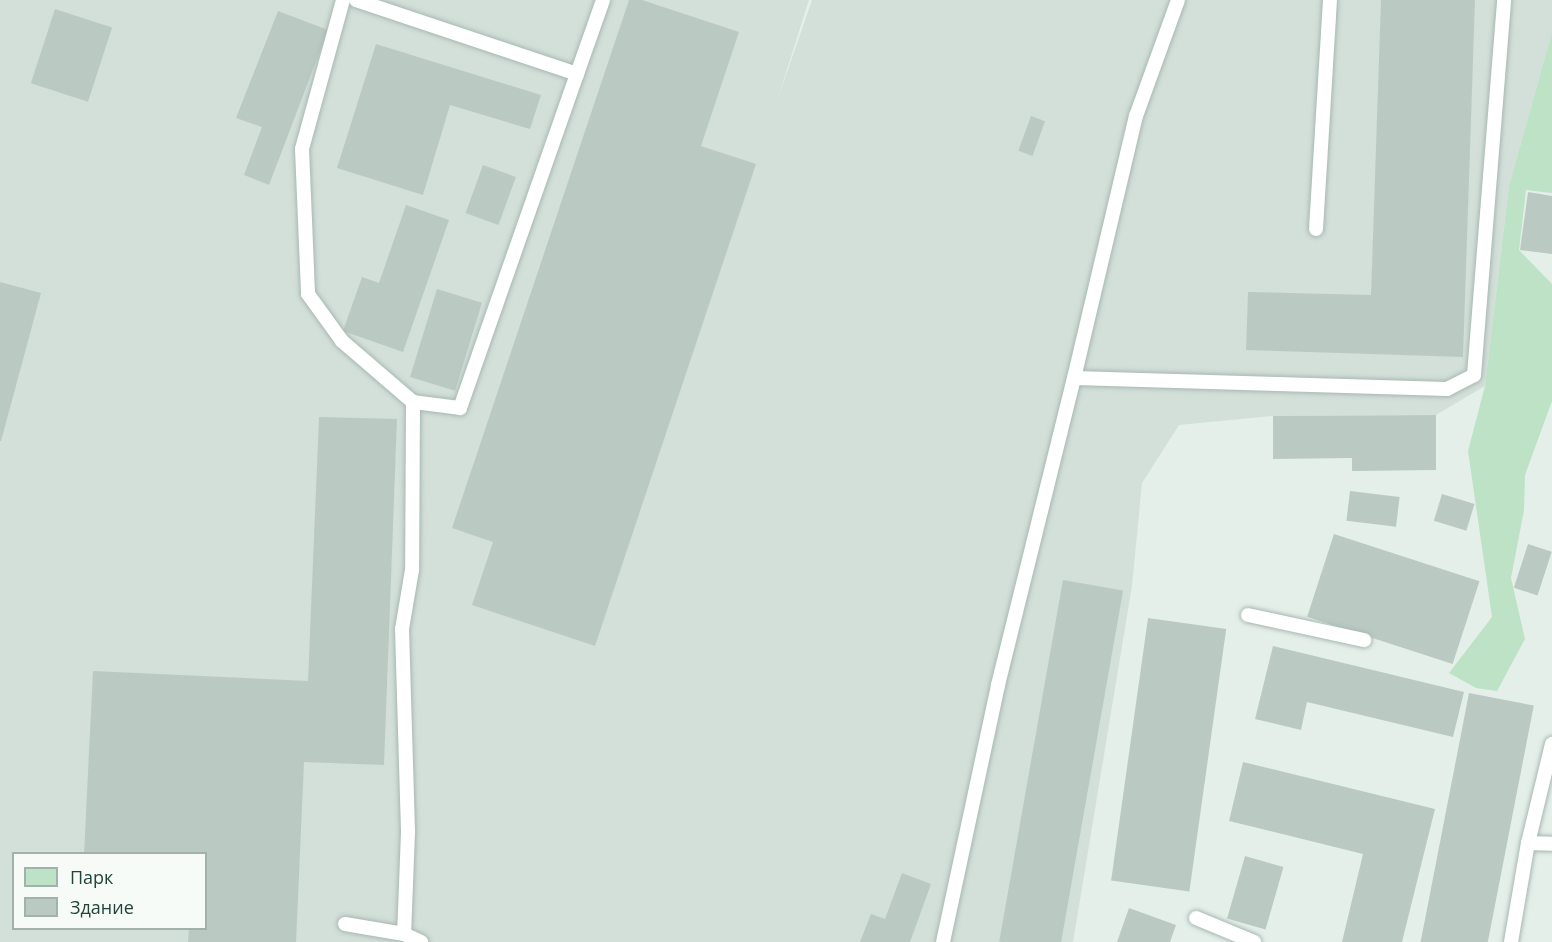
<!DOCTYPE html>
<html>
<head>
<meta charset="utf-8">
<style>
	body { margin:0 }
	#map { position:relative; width:1552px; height:942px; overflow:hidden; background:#e5efea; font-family:"Open Sans",sans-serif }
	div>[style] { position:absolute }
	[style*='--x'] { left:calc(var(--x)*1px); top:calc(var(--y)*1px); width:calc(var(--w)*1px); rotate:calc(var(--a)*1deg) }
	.built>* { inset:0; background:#d3dfd9 }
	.green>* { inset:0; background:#bde2c6 }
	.building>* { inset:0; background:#bacac3; transform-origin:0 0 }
	.roads { filter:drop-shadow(0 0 2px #a7b8b2) drop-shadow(0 0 2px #a7b8b2) }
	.service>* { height:14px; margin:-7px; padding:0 7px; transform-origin:7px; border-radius:7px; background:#fff }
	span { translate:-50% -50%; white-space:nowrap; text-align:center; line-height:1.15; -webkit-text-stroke:6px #f6fbf8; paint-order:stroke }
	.legend { position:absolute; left:12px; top:852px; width:195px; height:78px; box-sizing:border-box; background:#f6fbf8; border:2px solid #a1b1ac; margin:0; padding:8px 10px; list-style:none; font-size:18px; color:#22433a }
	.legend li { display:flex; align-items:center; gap:12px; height:30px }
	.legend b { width:30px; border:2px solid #a1b1ac }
</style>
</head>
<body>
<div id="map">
	<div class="built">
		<i style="clip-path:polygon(evenodd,0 0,809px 0,777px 101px,812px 0,1552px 0,1552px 32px,1509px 186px,1485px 386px,1436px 415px,1273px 416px,1179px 425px,1142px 483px,1132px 586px,1073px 942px,0 942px,0 0,14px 854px,206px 854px,206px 928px,14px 928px,14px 854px)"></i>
	</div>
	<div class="green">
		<i style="clip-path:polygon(1552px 32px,1552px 193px,1526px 190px,1519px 250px,1552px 284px,1552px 401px,1525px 475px,1524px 510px,1511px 578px,1525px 639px,1497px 691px,1476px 688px,1449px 673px,1492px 617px,1468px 451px,1485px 386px,1509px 186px)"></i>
	</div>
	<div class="building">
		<i style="clip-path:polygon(629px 0,642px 0,739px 32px,701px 146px,756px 164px,595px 646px,472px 605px,493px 542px,452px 528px)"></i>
		<i style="clip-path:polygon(1381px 0,1475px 0,1463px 357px,1246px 350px,1248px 292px,1371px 295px)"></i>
		<i style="left:55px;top:9px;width:60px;height:78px;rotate:18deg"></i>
		<i style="clip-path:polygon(278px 11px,328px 30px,269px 185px,244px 175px,262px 127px,236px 118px)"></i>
		<i style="clip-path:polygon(376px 44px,541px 95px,530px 129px,450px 105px,423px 195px,337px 168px)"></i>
		<i style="left:1031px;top:116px;width:15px;height:37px;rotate:20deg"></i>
		<i style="left:483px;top:165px;width:35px;height:51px;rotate:20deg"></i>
		<i style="clip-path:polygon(1528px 192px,1552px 196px,1552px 254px,1520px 250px)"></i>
		<i style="clip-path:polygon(406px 205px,449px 220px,403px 352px,343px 331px,362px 277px,379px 283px)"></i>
		<i style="clip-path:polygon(0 282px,41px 293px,1px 441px,0 441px)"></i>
		<i style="left:437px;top:289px;width:47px;height:92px;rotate:17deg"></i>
		<i style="clip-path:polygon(1436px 415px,1436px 470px,1352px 471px,1352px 458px,1273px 459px,1273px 416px)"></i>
		<i style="clip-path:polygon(319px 417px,397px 419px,384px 765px,304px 762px,296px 942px,188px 942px,189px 928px,206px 928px,206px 854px,84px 854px,93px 671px,308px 681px)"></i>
		<i style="left:1350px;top:491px;width:50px;height:30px;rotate:7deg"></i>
		<i style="left:1442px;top:494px;width:34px;height:28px;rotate:17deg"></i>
		<i style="left:1334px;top:534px;width:153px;height:87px;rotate:18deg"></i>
		<i style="left:1528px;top:544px;width:25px;height:46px;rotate:18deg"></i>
		<i style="left:1063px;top:580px;width:61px;height:367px;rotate:10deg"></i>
		<i style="left:1148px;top:618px;width:79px;height:265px;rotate:8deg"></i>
		<i style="clip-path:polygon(1273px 646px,1464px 692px,1453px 737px,1307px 702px,1301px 730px,1255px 719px)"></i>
		<i style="left:1469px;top:693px;width:66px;height:254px;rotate:11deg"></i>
		<i style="clip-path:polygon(1243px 762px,1435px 809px,1402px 942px,1342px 942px,1363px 854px,1229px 821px)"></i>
		<i style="left:1245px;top:856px;width:40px;height:65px;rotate:16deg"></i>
		<i style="clip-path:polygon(902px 873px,931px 884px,910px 942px,860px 942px,871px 914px,885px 919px)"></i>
		<i style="clip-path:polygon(1129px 908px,1176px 925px,1170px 942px,1117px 942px)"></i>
	</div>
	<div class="roads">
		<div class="service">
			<i style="--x:343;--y:0;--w:155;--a:105.4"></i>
			<i style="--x:302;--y:149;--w:145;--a:87.6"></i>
			<i style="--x:308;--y:294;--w:58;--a:54.1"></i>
			<i style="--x:342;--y:341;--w:94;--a:40.7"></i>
			<i style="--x:413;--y:402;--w:168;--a:90.3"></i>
			<i style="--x:412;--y:570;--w:60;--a:99.6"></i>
			<i style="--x:402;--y:629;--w:203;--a:88.3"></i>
			<i style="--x:408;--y:832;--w:102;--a:92.2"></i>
			<i style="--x:356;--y:0;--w:233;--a:18.5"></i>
			<i style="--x:577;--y:74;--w:354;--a:109.3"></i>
			<i style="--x:460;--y:408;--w:47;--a:-172.7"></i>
			<i style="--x:577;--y:74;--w:78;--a:-70.6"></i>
			<i style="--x:1316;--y:229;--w:229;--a:-86.5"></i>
			<i style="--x:1074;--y:378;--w:269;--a:-76.7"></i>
			<i style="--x:1136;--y:116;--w:123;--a:-70.1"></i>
			<i style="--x:1248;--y:615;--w:119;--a:12.2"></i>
			<i style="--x:1528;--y:843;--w:24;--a:2"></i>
			<i style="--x:1196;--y:918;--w:63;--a:22.5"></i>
			<i style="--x:345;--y:924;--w:60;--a:9.6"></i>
			<i style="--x:404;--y:934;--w:19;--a:25"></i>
			<i style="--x:943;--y:942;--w:263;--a:-77.9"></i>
			<i style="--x:998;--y:685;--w:316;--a:-76.1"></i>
			<i style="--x:1074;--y:378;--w:373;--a:1.7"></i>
			<i style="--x:1447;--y:389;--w:30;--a:-27"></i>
			<i style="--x:1474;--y:375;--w:376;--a:-85.4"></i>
			<i style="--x:1511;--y:942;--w:100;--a:-80.3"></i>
			<i style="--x:1528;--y:843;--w:102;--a:-76.4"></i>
		</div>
	</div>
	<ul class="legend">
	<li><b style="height:16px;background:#bde2c6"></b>Парк</li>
	<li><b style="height:16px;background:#bacac3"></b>Здание</li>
	</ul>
</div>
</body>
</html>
